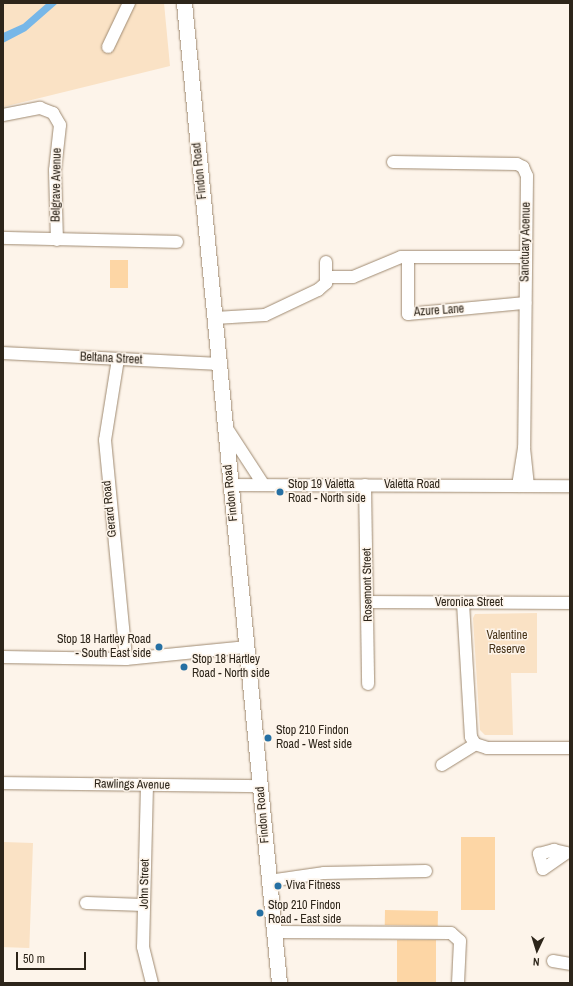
<!DOCTYPE html>
<html>
<head>
<meta charset="utf-8">
<style>
	body { margin:0 }
	#map { position:relative; width:573px; height:986px; overflow:hidden; background:#fdf4ea; font-family:"Archivo Narrow",sans-serif }
	div>[style] { position:absolute }
	[style*='--x'] { left:calc(var(--x)*1px); top:calc(var(--y)*1px); width:calc(var(--w)*1px); rotate:calc(var(--a)*1deg) }
	.green>* { inset:0; background:#fae2c5; transform-origin:0 0 }
	.water>* { inset:0; background:#77b7e8 }
	.building>* { inset:0; background:#fdd6a5; transform-origin:0 0 }
	.roads { filter:drop-shadow(0 0 1px #9f8a71) drop-shadow(0 0 1px #9f8a71) }
	.minor>* { height:12px; margin:-6px; padding:0 6px; transform-origin:6px; border-radius:6px; background:#fff }
	.major>* { height:15px; margin:-7.5px; padding:0 7.5px; transform-origin:7.5px; border-radius:7.5px; background:#fff }
	.dots>* { width:11px; height:11px; translate:-50% -50%; box-sizing:border-box; border:2px solid #fdf4ea; border-radius:50% }
	span { translate:-50% -50%; white-space:nowrap; text-align:center; line-height:1.15; -webkit-text-stroke:3px #fdf4ea; paint-order:stroke }
	.street-label { font-size:12px; color:#2d251a }
	.poi-label { font-size:12px; color:#2d251a }
	.left { translate:0 -50%; text-align:left }
	.right { translate:-100% -50%; text-align:right }
	.park-label { font-size:12px; color:#463217 }
	.frame { position:absolute; inset:0; border:4px solid #2d251a; pointer-events:none }
	.north { position:absolute; left:517px; top:930px; width:40px; height:40px; -webkit-text-stroke:3px #fdf4ea; paint-order:stroke; rotate:184deg; font-size:11px; font-weight:700; line-height:16px; text-align:center; color:#2d251a }
	.north::after { content:''; display:block; margin:auto; width:14px; height:18px; background:#2d251a; clip-path:polygon(50% 0,100% 100%,50% 72%,0 100%) }
	.scale { position:absolute; left:16px; top:952px; width:70px; height:18px; box-sizing:border-box; border:2px solid #2d251a; border-top:0; padding-left:5px; font-size:12px; line-height:14px; white-space:nowrap; color:#2d251a; -webkit-text-stroke:3px #fdf4ea; paint-order:stroke }
</style>
</head>
<body>
<div id="map">
	<div class="green">
		<i style="clip-path:polygon(3px 3px,164px 3px,170px 66px,3px 107px)"></i>
		<i style="clip-path:polygon(537px 613px,537px 673px,511px 673px,513px 735px,485px 735px,480px 730px,473px 618px,475px 614px)"></i>
		<i style="left:3px;top:842px;width:30px;height:105px;rotate:2deg"></i>
	</div>
	<div class="water">
		<i style="clip-path:polygon(47px 3px,58px 3px,26px 31px,3px 43px,3px 33px,23px 24px)"></i>
	</div>
	<div class="building">
		<i style="left:110px;top:260px;width:18px;height:28px"></i>
		<i style="left:461px;top:837px;width:34px;height:73px"></i>
		<i style="left:385px;top:910px;width:53px;height:15px;rotate:1deg"></i>
		<i style="left:397px;top:940px;width:39px;height:43px"></i>
	</div>
	<div class="roads">
		<div class="minor">
			<i style="--x:108;--y:47;--w:49;--a:-64.5"></i>
			<i style="--x:3;--y:115;--w:38;--a:-11"></i>
			<i style="--x:40;--y:108;--w:14;--a:21"></i>
			<i style="--x:53;--y:113;--w:14;--a:60"></i>
			<i style="--x:60;--y:125;--w:45;--a:96.3"></i>
			<i style="--x:55;--y:170;--w:70;--a:88.4"></i>
			<i style="--x:393;--y:162;--w:124;--a:0.9"></i>
			<i style="--x:517;--y:164;--w:7;--a:27"></i>
			<i style="--x:523;--y:167;--w:10;--a:66"></i>
			<i style="--x:527;--y:176;--w:272;--a:90.6"></i>
			<i style="--x:524;--y:448;--w:38;--a:84"></i>
			<i style="--x:3;--y:238;--w:174;--a:1.3"></i>
			<i style="--x:408;--y:257;--w:57;--a:90"></i>
			<i style="--x:408;--y:314;--w:118;--a:-5.4"></i>
			<i style="--x:327;--y:277;--w:26;--a:0"></i>
			<i style="--x:353;--y:277;--w:52;--a:-22.6"></i>
			<i style="--x:401;--y:257;--w:125;--a:0"></i>
			<i style="--x:215;--y:318;--w:50;--a:-3.4"></i>
			<i style="--x:265;--y:315;--w:59;--a:-25.3"></i>
			<i style="--x:318;--y:290;--w:11;--a:-41"></i>
			<i style="--x:326;--y:283;--w:21;--a:-90"></i>
			<i style="--x:3;--y:353;--w:216;--a:2.9"></i>
			<i style="--x:118;--y:359;--w:82;--a:99.1"></i>
			<i style="--x:105;--y:440;--w:220;--a:84.5"></i>
			<i style="--x:226;--y:427;--w:68;--a:57"></i>
			<i style="--x:231;--y:485;--w:339;--a:0.2"></i>
			<i style="--x:365;--y:485;--w:199;--a:89.1"></i>
			<i style="--x:518;--y:486;--w:38;--a:-81"></i>
			<i style="--x:369;--y:602;--w:201;--a:0.3"></i>
			<i style="--x:463;--y:603;--w:134;--a:86.6"></i>
			<i style="--x:471;--y:737;--w:8;--a:60"></i>
			<i style="--x:3;--y:657;--w:123;--a:0.9"></i>
			<i style="--x:126;--y:659;--w:122;--a:-5.7"></i>
			<i style="--x:442;--y:765;--w:39;--a:-32"></i>
			<i style="--x:475;--y:744;--w:13;--a:18"></i>
			<i style="--x:487;--y:748;--w:83;--a:0"></i>
			<i style="--x:3;--y:783;--w:258;--a:0.7"></i>
			<i style="--x:147;--y:785;--w:162;--a:91.4"></i>
			<i style="--x:143;--y:947;--w:37;--a:76"></i>
			<i style="--x:554;--y:850;--w:12;--a:14"></i>
			<i style="--x:566;--y:853;--w:28;--a:145"></i>
			<i style="--x:543;--y:869;--w:16;--a:-105"></i>
			<i style="--x:539;--y:854;--w:16;--a:-15"></i>
			<i style="--x:269;--y:881;--w:56;--a:-8.3"></i>
			<i style="--x:324;--y:873;--w:102;--a:-1.1"></i>
			<i style="--x:86;--y:903;--w:58;--a:2"></i>
			<i style="--x:274;--y:932;--w:177;--a:0.3"></i>
			<i style="--x:451;--y:933;--w:12;--a:42"></i>
			<i style="--x:460;--y:941;--w:42;--a:92.7"></i>
			<i style="--x:553;--y:961;--w:17;--a:10"></i>
		</div>
		<div class="major">
			<i style="--x:184;--y:3;--w:985;--a:84.46"></i>
		</div>
	</div>
	<div class="dots">
		<i style="left:280px;top:492px;background:#2670a3"></i>
		<i style="left:159px;top:647px;background:#2670a3"></i>
		<i style="left:184px;top:667px;background:#2670a3"></i>
		<i style="left:268px;top:738px;background:#2670a3"></i>
		<i style="left:278px;top:886px;background:#2670a3"></i>
		<i style="left:260px;top:913px;background:#2670a3"></i>
	</div>
	<div class="street-label">
		<span style="left:200px;top:171px;rotate:-96deg">Findon Road</span>
		<span style="left:57px;top:185px;rotate:-89deg">Belgrave Avenue</span>
		<span style="left:526px;top:242px;rotate:-89deg">Sanctuary Acenue</span>
		<span style="left:439px;top:311px;rotate:-4deg">Azure Lane</span>
		<span style="left:111px;top:359px;rotate:3deg">Beltana Street</span>
		<span style="left:412px;top:485px">Valetta Road</span>
		<span style="left:231px;top:493px;rotate:-96deg">Findon Road</span>
		<span style="left:110px;top:509px;rotate:-96deg">Gerard Road</span>
		<span style="left:368px;top:585px;rotate:-91deg">Rosemont Street</span>
		<span style="left:469px;top:603px">Veronica Street</span>
		<span style="left:132px;top:785px;rotate:1deg">Rawlings Avenue</span>
		<span style="left:263px;top:815px;rotate:-95deg">Findon Road</span>
		<span style="left:145px;top:884px;rotate:-89deg">John Street</span>
	</div>
	<div class="poi-label">
		<span class="left" style="left:288px;top:492px">Stop 19 Valetta<br>Road - North side</span>
		<span class="right" style="left:151px;top:647px">Stop 18 Hartley Road<br>- South East side</span>
		<span class="left" style="left:192px;top:667px">Stop 18 Hartley<br>Road - North side</span>
		<span class="left" style="left:276px;top:738px">Stop 210 Findon<br>Road - West side</span>
		<span class="left" style="left:286px;top:886px">Viva Fitness</span>
		<span class="left" style="left:268px;top:913px">Stop 210 Findon<br>Road - East side</span>
	</div>
	<div class="park-label">
		<span style="left:507px;top:643px">Valentine<br>Reserve</span>
	</div>
	<div class="frame"></div>
	<div class="north">N</div>
	<div class="scale">50 m</div>
</div>
</body>
</html>
